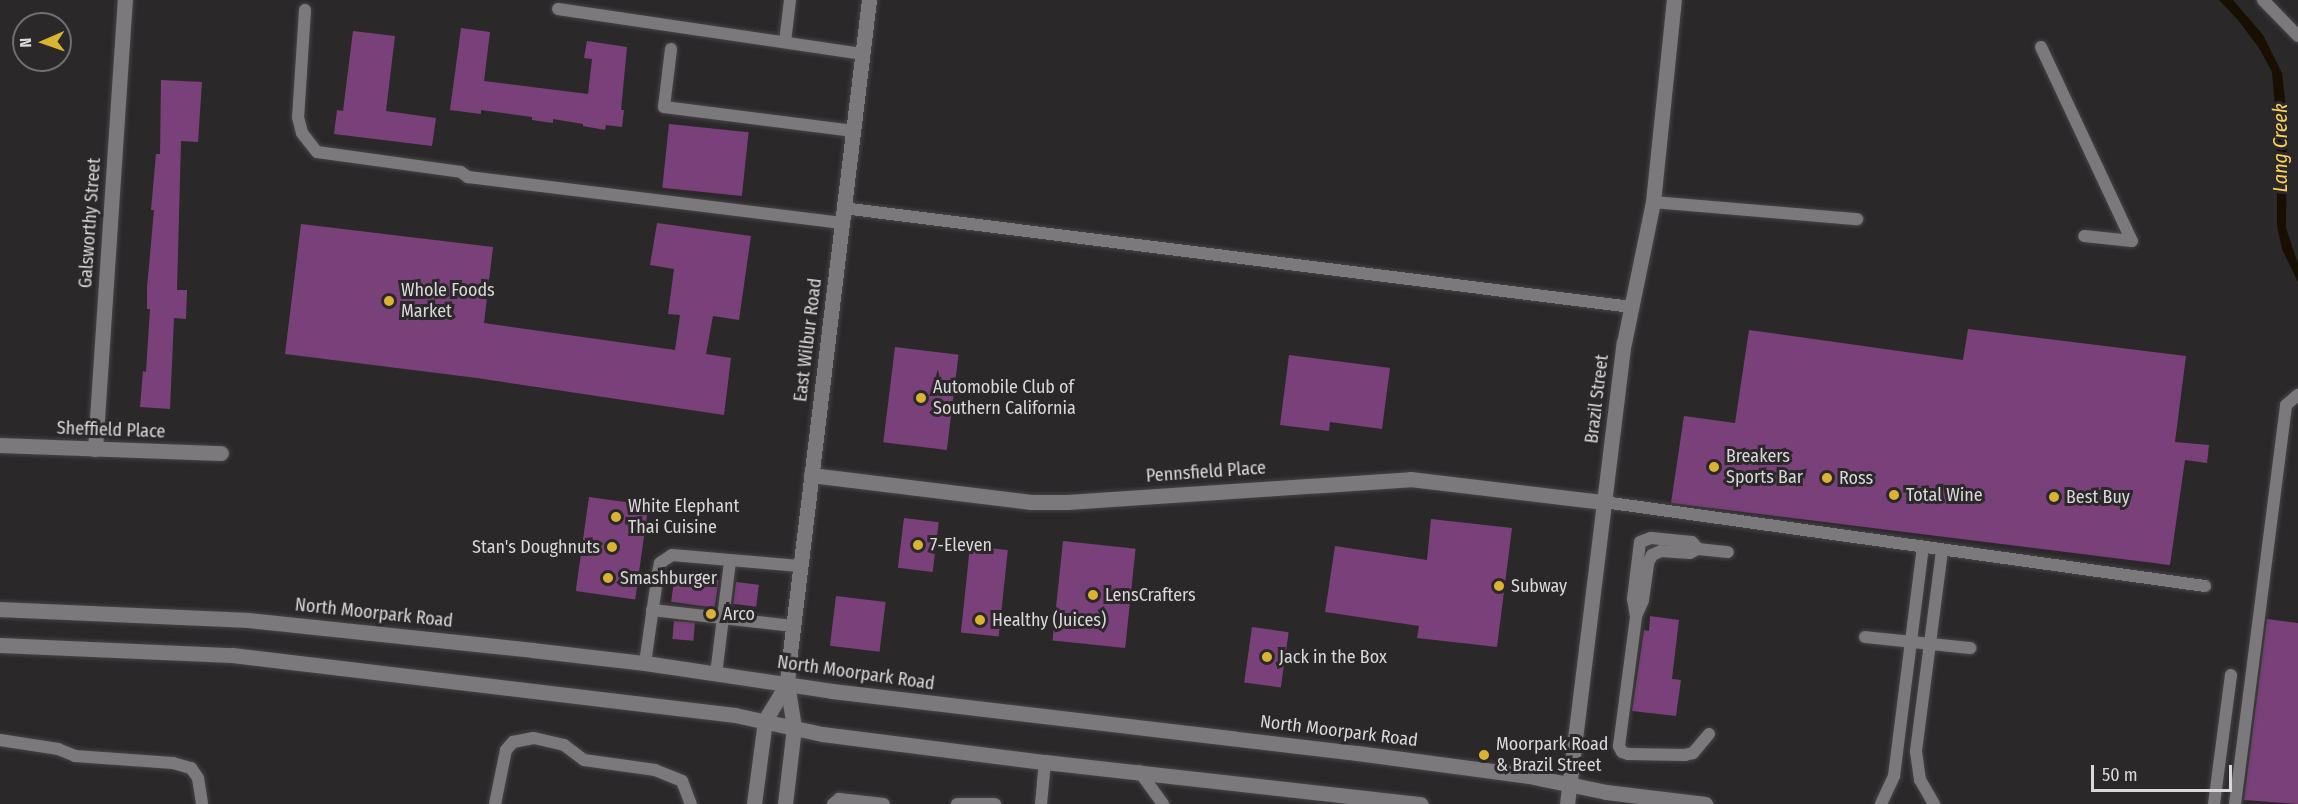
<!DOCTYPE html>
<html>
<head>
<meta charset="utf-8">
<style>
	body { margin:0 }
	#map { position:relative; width:2298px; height:804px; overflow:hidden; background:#2b282a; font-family:"Fira Sans Condensed",sans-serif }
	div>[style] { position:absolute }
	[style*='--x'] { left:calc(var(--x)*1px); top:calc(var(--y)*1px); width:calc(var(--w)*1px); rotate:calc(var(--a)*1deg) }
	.water>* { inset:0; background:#190f00 }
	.building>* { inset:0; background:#7a407a; transform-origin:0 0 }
	.roads { filter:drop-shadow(0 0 2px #464446) drop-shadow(0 0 2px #464446) }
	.service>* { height:12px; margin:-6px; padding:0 6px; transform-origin:6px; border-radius:6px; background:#7c797c }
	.minor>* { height:15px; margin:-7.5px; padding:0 7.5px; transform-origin:7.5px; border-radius:7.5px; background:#7c797c }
	.tertiary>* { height:15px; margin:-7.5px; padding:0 7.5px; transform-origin:7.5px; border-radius:7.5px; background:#7c797c }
	.secondary>* { height:15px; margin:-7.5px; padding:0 7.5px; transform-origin:7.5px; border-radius:7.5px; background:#7c797c }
	.dots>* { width:16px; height:16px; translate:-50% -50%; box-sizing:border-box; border:3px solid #2b282a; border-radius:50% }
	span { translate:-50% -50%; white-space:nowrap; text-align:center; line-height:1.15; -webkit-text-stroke:6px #2b282a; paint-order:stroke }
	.street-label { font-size:18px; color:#d9d7d9 }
	.poi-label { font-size:18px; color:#d9d7d9 }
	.left { translate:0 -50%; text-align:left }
	.right { translate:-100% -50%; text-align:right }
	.water-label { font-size:20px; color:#fcd15a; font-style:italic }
	.north { position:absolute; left:12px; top:12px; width:60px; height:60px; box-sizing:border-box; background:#2b282a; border:2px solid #716e70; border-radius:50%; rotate:268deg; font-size:16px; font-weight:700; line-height:24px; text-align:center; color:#d9d7d9 }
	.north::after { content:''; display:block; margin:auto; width:21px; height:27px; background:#dcb233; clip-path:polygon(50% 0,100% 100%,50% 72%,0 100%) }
	.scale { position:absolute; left:2091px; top:765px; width:141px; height:27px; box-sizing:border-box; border:3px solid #d9d7d9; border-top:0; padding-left:8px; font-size:18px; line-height:21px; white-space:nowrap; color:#d9d7d9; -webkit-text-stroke:4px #2b282a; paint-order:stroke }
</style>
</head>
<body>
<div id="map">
	<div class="water">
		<i style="clip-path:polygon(2219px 0,2233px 0,2263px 35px,2282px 73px,2287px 116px,2286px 228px,2298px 264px,2298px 282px,2282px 249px,2277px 226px,2277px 129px,2272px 72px,2259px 48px,2238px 20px)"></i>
	</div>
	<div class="building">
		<i style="clip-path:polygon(461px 28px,490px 32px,484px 81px,588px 94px,592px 59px,584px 58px,587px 41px,627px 47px,621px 110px,624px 110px,622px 127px,606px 125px,605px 130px,583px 126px,583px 124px,553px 119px,553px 123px,532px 120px,532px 117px,481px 110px,481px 114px,450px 110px)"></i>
		<i style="clip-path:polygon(353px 31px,395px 36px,386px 111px,436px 118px,432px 146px,334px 134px,337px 110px,343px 111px)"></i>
		<i style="clip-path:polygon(161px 80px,202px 82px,198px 142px,181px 141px,177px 290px,187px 290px,186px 319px,174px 318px,170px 409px,140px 407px,143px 371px,146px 372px,150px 309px,147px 309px,147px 288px,154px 210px,151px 210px,156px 154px,160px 154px)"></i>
		<i style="left:669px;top:124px;width:80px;height:64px;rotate:6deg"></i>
		<i style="clip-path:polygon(657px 223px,751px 236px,739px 320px,713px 316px,706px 354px,731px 358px,724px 415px,477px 378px,285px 354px,301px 224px,493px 247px,484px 323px,675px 350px,680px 315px,668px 314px,674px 269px,650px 265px)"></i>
		<i style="clip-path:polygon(1968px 329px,2186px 356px,2175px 442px,2209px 445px,2207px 463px,2185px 460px,2170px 565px,1671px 503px,1684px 416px,1735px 423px,1749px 330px,1963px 360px)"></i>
		<i style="left:895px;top:347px;width:64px;height:96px;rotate:7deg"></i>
		<i style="clip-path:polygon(1289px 355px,1390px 368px,1382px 429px,1330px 422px,1329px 431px,1280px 425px)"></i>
		<i style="left:589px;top:497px;width:60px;height:95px;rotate:8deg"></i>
		<i style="left:904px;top:518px;width:35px;height:50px;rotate:7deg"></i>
		<i style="clip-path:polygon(1431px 519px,1512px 528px,1497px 647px,1417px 638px,1419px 626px,1325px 612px,1335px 546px,1427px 560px)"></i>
		<i style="left:1063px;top:541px;width:73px;height:100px;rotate:6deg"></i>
		<i style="left:970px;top:546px;width:38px;height:87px;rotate:6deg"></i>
		<i style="left:675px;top:574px;width:44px;height:28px;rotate:8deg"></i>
		<i style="left:736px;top:582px;width:23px;height:22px;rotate:7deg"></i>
		<i style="left:836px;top:596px;width:50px;height:50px;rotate:7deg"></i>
		<i style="clip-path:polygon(1650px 616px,1679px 620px,1672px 679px,1681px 680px,1676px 716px,1632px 711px,1644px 630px,1649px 631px)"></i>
		<i style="clip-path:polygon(2267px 619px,2298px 623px,2298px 804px,2244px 800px)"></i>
		<i style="left:674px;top:621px;width:21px;height:18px;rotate:5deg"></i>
		<i style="left:1252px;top:627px;width:37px;height:56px;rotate:8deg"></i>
	</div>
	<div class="roads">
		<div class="service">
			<i style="--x:2263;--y:0;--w:50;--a:45.8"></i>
			<i style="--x:558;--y:9;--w:307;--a:8.4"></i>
			<i style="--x:305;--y:10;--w:107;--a:93.7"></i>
			<i style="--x:298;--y:117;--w:16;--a:76"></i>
			<i style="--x:302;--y:133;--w:24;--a:52"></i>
			<i style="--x:317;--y:152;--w:145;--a:7.9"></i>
			<i style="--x:461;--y:172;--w:9;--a:36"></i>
			<i style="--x:468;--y:177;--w:377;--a:7"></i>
			<i style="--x:785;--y:42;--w:42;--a:-83.2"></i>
			<i style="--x:2041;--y:47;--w:214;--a:64.9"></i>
			<i style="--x:2132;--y:241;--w:48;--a:-174.1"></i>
			<i style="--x:671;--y:49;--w:58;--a:96.9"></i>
			<i style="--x:664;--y:107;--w:191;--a:7.2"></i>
			<i style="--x:1653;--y:202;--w:205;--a:4.8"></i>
			<i style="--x:843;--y:208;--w:794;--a:7.16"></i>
			<i style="--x:1604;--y:502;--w:607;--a:7.96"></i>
			<i style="--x:652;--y:610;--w:142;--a:6.5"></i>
			<i style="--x:1636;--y:616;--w:17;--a:-100"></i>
			<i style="--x:1633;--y:599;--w:57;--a:-83"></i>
			<i style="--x:1640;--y:542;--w:12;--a:-20"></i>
			<i style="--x:1651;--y:538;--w:41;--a:5.6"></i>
			<i style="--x:1692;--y:542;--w:9;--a:49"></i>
			<i style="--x:1865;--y:637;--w:106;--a:6"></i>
			<i style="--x:645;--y:663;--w:91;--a:-81.8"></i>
			<i style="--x:658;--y:573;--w:10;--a:-79"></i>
			<i style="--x:660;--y:563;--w:14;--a:-34"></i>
			<i style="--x:672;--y:555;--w:128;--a:4.9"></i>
			<i style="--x:716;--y:674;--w:114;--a:-82.9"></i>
			<i style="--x:1709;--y:734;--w:25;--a:130"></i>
			<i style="--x:1693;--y:753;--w:8;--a:166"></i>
			<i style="--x:1685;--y:755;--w:57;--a:-179"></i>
			<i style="--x:1628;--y:754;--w:6;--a:-162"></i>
			<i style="--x:1622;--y:752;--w:7;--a:-117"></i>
			<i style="--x:1619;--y:746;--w:131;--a:-82.5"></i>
			<i style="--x:1636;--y:616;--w:17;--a:-66"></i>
			<i style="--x:1643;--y:600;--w:37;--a:-82"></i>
			<i style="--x:1648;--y:563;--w:9;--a:-63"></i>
			<i style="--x:1652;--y:555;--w:10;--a:-24"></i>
			<i style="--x:1661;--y:551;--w:29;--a:4"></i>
			<i style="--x:1690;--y:553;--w:9;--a:-27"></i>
			<i style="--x:1698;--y:549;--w:30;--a:6"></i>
			<i style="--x:0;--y:740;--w:59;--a:8.8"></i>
			<i style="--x:58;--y:749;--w:18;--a:22"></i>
			<i style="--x:75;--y:756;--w:98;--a:4.1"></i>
			<i style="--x:173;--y:763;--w:19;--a:16"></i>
			<i style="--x:191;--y:768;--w:12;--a:55"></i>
			<i style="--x:198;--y:778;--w:26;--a:81"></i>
			<i style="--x:1139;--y:771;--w:41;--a:54"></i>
			<i style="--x:495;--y:804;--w:55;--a:-78.5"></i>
			<i style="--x:506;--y:750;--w:11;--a:-49"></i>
			<i style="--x:513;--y:742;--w:21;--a:-11"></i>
			<i style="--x:534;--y:738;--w:31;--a:13"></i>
			<i style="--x:564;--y:745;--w:25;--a:37"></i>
			<i style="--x:584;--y:760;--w:72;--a:8"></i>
			<i style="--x:655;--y:770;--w:29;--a:22"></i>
			<i style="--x:682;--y:781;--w:25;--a:69"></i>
			<i style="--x:833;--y:804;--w:8;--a:-40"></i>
			<i style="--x:839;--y:799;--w:45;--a:6.3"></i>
			<i style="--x:957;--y:804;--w:38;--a:0"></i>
			<i style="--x:1041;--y:804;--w:42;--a:-84.6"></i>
			<i style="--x:1881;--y:804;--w:31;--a:-65"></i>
			<i style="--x:1894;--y:776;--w:231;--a:-82.8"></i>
			<i style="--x:1934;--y:804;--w:28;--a:-120"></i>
			<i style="--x:1920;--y:780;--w:29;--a:-98"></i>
			<i style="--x:1916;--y:751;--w:203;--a:-82.6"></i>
			<i style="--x:2214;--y:804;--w:130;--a:-82.5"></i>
			<i style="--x:2235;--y:804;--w:402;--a:-82.7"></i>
			<i style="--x:2286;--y:405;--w:16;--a:-40"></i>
		</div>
		<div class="minor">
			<i style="--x:0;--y:445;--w:221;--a:2.1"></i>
			<i style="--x:95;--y:449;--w:450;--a:-86.2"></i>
			<i style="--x:811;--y:475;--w:222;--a:7"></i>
			<i style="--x:1031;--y:502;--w:36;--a:0"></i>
			<i style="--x:1067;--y:502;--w:344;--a:-3.8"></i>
			<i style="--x:1410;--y:479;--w:195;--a:6.8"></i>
			<i style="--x:1567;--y:804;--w:465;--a:-83"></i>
			<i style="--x:1624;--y:343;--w:144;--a:-78.4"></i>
			<i style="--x:1653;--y:202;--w:203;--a:-84.1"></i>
		</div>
		<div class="tertiary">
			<i style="--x:754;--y:804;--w:85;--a:-82.5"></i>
			<i style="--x:765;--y:720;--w:42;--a:-58.6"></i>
			<i style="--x:785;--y:804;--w:78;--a:-83.3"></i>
			<i style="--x:794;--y:727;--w:44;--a:-99.2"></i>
			<i style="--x:787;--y:684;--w:23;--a:-85"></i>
			<i style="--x:789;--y:661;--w:666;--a:-83.1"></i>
		</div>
		<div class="secondary">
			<i style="--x:0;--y:609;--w:248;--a:2.5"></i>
			<i style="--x:248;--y:620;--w:286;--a:6"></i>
			<i style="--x:532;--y:650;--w:114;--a:6.6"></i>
			<i style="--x:645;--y:663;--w:189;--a:8.5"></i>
			<i style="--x:832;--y:691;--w:529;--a:6.74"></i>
			<i style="--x:1357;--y:753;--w:174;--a:7.6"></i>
			<i style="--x:1529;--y:776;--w:79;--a:11.7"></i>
			<i style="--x:1606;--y:792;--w:100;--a:6.9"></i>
			<i style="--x:0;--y:645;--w:232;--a:2.5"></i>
			<i style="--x:232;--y:655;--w:507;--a:6.8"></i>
			<i style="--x:735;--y:715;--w:89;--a:12.3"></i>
			<i style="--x:822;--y:734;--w:225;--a:7.2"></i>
			<i style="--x:1045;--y:762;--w:378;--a:6.4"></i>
		</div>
	</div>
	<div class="dots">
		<i style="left:389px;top:301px;background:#dcb233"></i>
		<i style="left:921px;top:398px;background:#dcb233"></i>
		<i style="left:1714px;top:467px;background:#dcb233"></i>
		<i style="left:1827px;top:478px;background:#dcb233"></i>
		<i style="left:1894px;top:495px;background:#dcb233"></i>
		<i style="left:2054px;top:497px;background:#dcb233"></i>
		<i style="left:616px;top:517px;background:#dcb233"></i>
		<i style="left:918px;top:545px;background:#dcb233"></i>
		<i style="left:612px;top:547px;background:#dcb233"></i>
		<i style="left:608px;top:578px;background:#dcb233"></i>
		<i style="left:1499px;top:586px;background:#dcb233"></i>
		<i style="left:1093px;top:595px;background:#dcb233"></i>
		<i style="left:711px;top:614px;background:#dcb233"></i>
		<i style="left:980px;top:620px;background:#dcb233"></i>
		<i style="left:1267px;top:657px;background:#dcb233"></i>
		<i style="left:1484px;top:755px;background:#dcb233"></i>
	</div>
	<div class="street-label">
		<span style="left:90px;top:223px;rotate:-86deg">Galsworthy Street</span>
		<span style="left:808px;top:340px;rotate:-83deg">East Wilbur Road</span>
		<span style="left:1597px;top:399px;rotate:-83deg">Brazil Street</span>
		<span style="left:111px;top:430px;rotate:2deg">Sheffield Place</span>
		<span style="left:1206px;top:472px;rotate:-4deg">Pennsfield Place</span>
		<span style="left:374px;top:613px;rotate:6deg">North Moorpark Road</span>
		<span style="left:856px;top:673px;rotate:8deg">North Moorpark Road</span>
		<span style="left:1339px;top:731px;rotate:7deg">North Moorpark Road</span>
	</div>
	<div class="poi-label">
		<span class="left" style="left:401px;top:301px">Whole Foods<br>Market</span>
		<span class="left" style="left:933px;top:398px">Automobile Club of<br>Southern California</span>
		<span class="left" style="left:1726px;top:467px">Breakers<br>Sports Bar</span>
		<span class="left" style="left:1839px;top:478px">Ross</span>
		<span class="left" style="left:1906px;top:495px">Total Wine</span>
		<span class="left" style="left:2066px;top:497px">Best Buy</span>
		<span class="left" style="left:628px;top:517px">White Elephant<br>Thai Cuisine</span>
		<span class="left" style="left:930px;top:545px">7-Eleven</span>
		<span class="right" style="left:600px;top:547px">Stan's Doughnuts</span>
		<span class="left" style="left:620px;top:578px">Smashburger</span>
		<span class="left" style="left:1511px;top:586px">Subway</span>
		<span class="left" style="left:1105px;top:595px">LensCrafters</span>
		<span class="left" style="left:723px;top:614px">Arco</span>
		<span class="left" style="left:992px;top:620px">Healthy (Juices)</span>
		<span class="left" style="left:1279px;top:657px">Jack in the Box</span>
		<span class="left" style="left:1496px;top:755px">Moorpark Road<br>&amp; Brazil Street</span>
	</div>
	<div class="water-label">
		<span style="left:2280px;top:148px;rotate:-90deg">Lang Creek</span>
	</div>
	<div class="north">N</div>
	<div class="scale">50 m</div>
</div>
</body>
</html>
